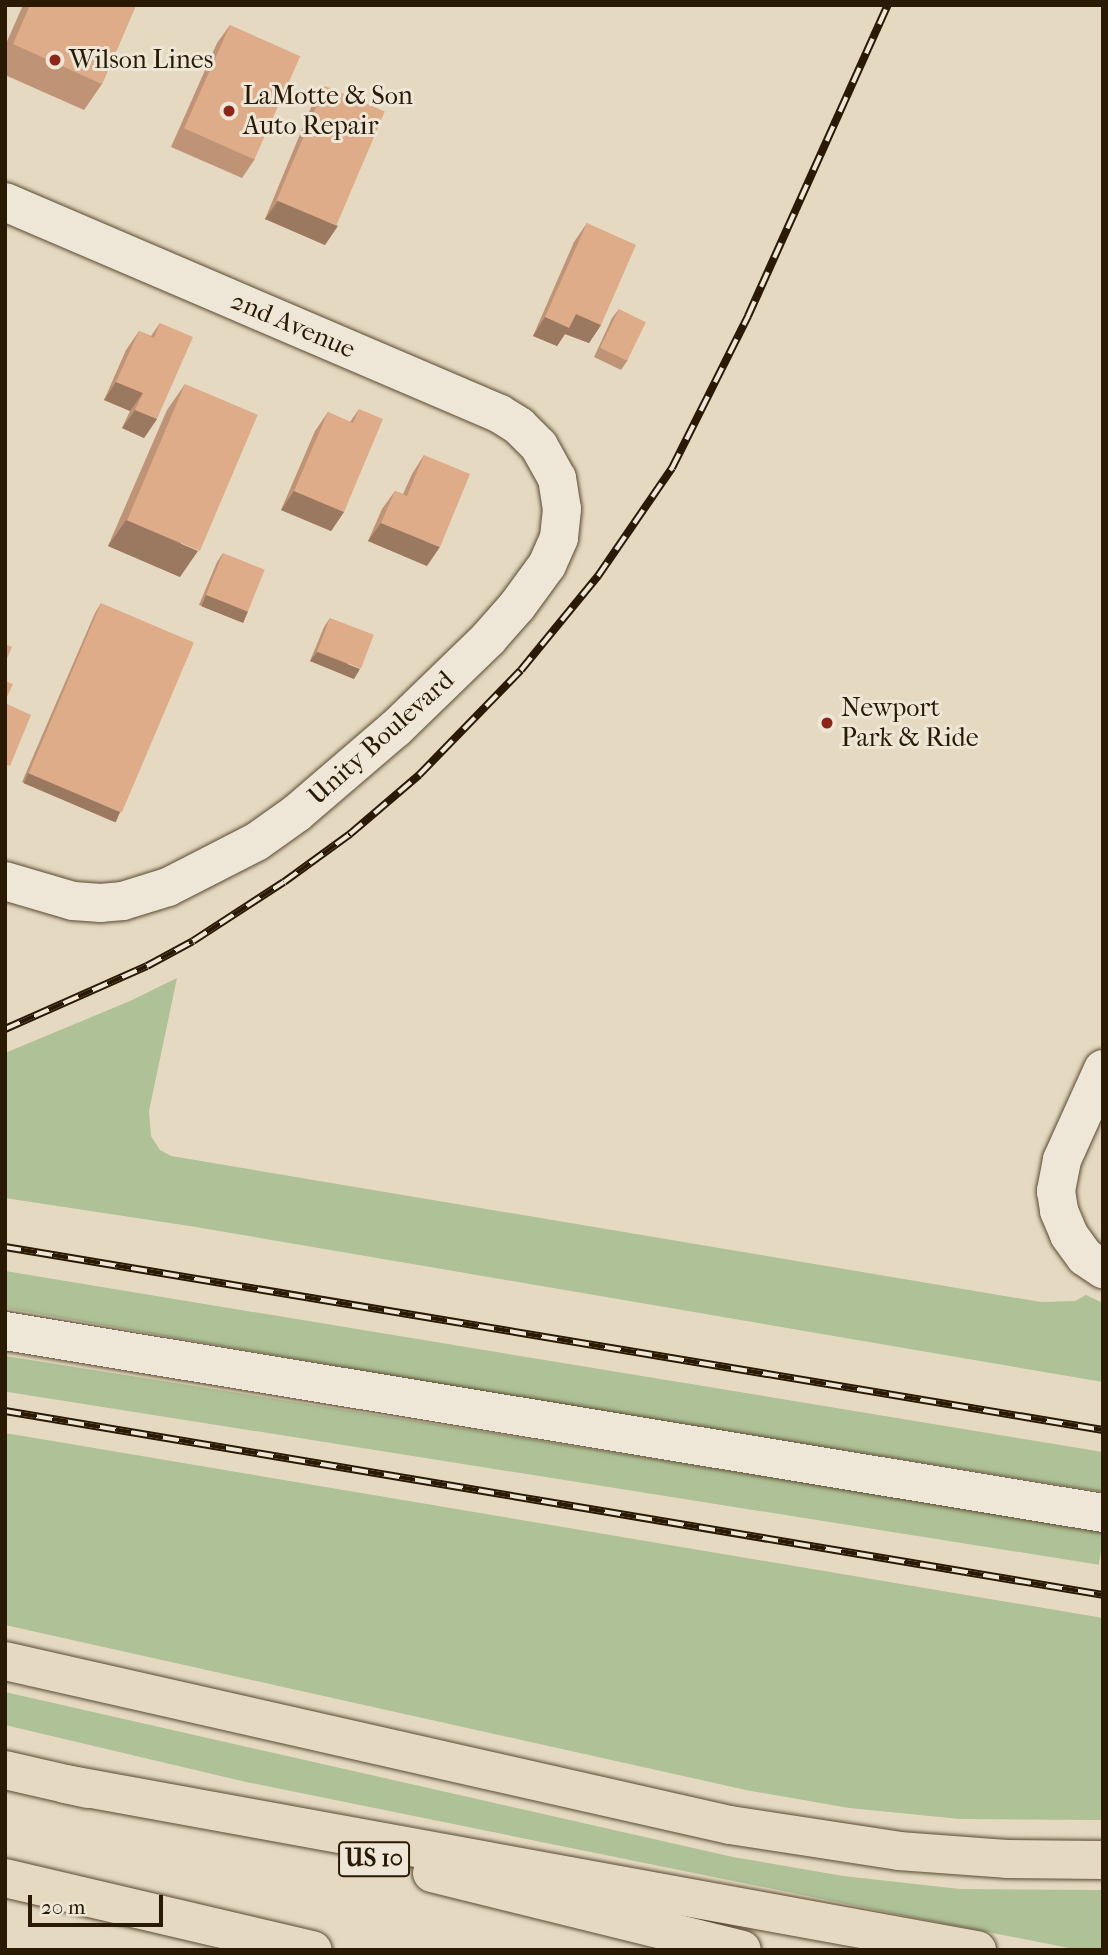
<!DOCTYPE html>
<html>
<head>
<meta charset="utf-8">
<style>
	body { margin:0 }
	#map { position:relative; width:1108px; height:1955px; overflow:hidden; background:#e5dac1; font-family:"IM FELL French Canon",serif }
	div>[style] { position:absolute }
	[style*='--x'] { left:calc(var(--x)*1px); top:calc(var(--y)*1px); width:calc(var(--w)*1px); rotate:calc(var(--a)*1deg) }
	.green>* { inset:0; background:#afc197; transform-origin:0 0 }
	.roads { filter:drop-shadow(0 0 2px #5a4a32) drop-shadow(0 0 2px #5a4a32) }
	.minor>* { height:38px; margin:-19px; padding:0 19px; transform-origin:19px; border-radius:19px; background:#eee7d7 }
	.highway>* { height:38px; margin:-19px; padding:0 19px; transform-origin:19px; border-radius:19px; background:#e5dac1 }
	.rail>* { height:8px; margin-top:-4px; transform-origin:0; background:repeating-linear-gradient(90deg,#eee7d7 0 16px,#2b1a03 0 32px); box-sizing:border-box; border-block:2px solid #2b1a03 }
	.wall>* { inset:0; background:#bf9476 }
	.shaded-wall>* { inset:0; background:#9b7860; transform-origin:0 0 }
	.building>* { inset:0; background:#deac89; transform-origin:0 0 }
	.dots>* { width:19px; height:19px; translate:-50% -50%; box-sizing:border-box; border:4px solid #eee7d7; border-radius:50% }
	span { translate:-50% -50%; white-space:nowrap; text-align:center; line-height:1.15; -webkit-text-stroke:6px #eee7d7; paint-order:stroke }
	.shield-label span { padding:2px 5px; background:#eee7d7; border:2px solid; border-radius:5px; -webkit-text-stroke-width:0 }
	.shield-label { font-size:24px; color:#2b1a03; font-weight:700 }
	.poi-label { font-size:26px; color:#2b1a03 }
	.left { translate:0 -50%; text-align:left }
	.street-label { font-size:26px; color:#2b1a03 }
	.frame { position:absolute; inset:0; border:7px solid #2b1a03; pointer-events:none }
	.scale { position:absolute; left:28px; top:1895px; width:135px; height:32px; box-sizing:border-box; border:4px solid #2b1a03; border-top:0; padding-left:9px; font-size:21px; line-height:24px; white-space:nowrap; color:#2b1a03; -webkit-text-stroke:5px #eee7d7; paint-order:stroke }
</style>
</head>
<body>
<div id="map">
	<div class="green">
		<i style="clip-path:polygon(177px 978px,149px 1111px,151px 1136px,160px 1150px,171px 1156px,1041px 1302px,1075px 1301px,1086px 1295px,1103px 1303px,1103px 1382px,196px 1227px,5px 1198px,5px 1053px,130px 1001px)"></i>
		<i style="clip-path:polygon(5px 1271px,1103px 1452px,1103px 1492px,468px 1389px,5px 1308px)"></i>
		<i style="left:5px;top:1356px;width:1113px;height:35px;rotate:9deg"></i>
		<i style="clip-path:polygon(5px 1433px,1103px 1618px,1103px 1820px,960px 1819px,849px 1808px,746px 1790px,5px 1625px)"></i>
		<i style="clip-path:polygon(5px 1692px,733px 1857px,843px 1876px,960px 1889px,1103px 1890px,1103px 1950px,1079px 1950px,906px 1916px,246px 1782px,5px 1725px)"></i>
	</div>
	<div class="roads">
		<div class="minor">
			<i style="--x:5;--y:202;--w:538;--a:23.18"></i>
			<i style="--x:500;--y:414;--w:22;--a:32"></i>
			<i style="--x:519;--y:426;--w:28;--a:45"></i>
			<i style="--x:539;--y:446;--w:37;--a:61"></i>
			<i style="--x:557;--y:478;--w:31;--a:81"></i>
			<i style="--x:562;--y:509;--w:29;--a:96"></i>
			<i style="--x:559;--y:538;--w:30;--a:114"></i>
			<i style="--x:547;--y:565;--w:51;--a:126.2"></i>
			<i style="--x:517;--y:606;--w:44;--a:131.3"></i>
			<i style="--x:488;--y:639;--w:128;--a:135.9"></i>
			<i style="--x:396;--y:728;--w:130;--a:139.4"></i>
			<i style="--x:297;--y:813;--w:50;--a:144.7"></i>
			<i style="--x:256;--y:842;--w:99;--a:152.9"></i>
			<i style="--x:168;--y:887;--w:47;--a:162.7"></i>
			<i style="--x:123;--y:901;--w:22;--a:175"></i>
			<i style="--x:101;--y:903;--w:28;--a:-176"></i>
			<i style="--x:73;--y:901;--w:71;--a:-163.6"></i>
			<i style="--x:1103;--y:1069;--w:100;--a:114.3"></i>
			<i style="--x:1062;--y:1160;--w:32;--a:101"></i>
			<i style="--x:1056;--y:1191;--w:20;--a:81"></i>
			<i style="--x:1059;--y:1211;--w:26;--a:67"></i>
			<i style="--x:1069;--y:1235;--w:27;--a:54"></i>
			<i style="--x:1085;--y:1257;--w:22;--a:34"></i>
			<i style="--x:5;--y:1331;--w:1113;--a:9.41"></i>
		</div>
		<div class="highway">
			<i style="--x:5;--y:1661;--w:743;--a:12.75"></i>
			<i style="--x:730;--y:1825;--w:171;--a:8.7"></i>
			<i style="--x:899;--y:1851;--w:108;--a:4.2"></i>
			<i style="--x:1007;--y:1859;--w:96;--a:0.6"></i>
			<i style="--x:5;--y:1770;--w:85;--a:12.9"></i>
			<i style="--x:65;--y:1784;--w:927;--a:10.32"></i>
			<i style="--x:432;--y:1873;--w:319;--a:13.9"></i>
			<i style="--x:5;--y:1878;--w:316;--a:13.2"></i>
		</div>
	</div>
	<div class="rail">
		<i style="--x:5;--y:1029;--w:155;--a:-23.9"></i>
		<i style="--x:147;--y:966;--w:52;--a:-28.5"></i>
		<i style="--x:193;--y:941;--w:108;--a:-33"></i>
		<i style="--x:284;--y:882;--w:82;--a:-36"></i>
		<i style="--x:350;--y:834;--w:91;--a:-40.5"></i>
		<i style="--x:419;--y:775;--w:146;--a:-45.8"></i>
		<i style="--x:521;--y:670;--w:122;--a:-50.7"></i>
		<i style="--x:598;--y:576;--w:131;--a:-55.6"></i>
		<i style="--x:672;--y:468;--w:170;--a:-63.4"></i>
		<i style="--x:748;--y:316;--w:341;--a:-65.8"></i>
		<i style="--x:5;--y:1247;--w:1113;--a:9.46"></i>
		<i style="--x:5;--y:1411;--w:1113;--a:9.51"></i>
	</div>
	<div class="wall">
		<i style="clip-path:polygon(23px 5px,136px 5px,102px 84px,84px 110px,5px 75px,5px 46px)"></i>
		<i style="clip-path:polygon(230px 25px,255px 159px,242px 178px,171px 147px,217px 43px)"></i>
		<i style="clip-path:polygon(325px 86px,325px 245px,265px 219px,312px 105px)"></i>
		<i style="clip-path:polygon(587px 223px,601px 325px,589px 343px,565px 334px,557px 346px,533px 336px,574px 242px)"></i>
		<i style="clip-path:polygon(619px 309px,628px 360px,621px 370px,594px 357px,612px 318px)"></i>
		<i style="clip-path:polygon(160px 323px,157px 419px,144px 438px,122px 428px,130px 411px,104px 400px,126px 350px,139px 331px,151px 336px)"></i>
		<i style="clip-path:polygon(185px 384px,180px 577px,108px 546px,167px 410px)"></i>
		<i style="clip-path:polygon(359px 409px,344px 512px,331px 531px,281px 510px,315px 431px,328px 412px,350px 422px)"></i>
		<i style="clip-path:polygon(424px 455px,427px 566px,368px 541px,382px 509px,395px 491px,403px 494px,412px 474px)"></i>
		<i style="clip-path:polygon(223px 553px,248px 612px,241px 622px,199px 605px,217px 562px)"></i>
		<i style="clip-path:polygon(101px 603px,120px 812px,114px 822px,22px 782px,95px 613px)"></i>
		<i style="clip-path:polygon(330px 618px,354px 679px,310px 661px,324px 627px)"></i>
	</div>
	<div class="shaded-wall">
		<i style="clip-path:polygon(278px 201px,338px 226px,325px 245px,265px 219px)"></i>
		<i style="clip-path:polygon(576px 314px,601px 325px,589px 343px,565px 334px,557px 346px,533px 336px,545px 317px)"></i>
		<i style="clip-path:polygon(116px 382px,143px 393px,130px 411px,104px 400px)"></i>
		<i style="clip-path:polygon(135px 410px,157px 419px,144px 438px,122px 428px)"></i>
		<i style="clip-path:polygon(294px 491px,344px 512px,331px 531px,281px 510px)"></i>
		<i style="clip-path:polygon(126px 520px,198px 551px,180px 577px,108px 546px)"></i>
		<i style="clip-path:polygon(381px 523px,440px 547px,427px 566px,368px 541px)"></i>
		<i style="left:206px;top:595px;width:45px;height:12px;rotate:22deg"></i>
		<i style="clip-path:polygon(317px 652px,360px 669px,354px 679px,310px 661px)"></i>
		<i style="left:28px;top:773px;width:100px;height:11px;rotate:23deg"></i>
	</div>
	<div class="building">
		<i style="clip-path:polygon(30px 5px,136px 5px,102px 84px,13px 44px)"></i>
		<i style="left:230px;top:25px;width:77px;height:113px;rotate:24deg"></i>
		<i style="left:325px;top:86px;width:65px;height:124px;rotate:23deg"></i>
		<i style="clip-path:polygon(587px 223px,636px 245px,601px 325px,576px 314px,569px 328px,545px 317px)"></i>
		<i style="left:619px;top:309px;width:30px;height:43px;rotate:26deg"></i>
		<i style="clip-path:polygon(160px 323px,193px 337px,157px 419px,135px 410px,143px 393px,116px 382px,139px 331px,154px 338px)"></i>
		<i style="left:185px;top:384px;width:79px;height:148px;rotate:23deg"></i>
		<i style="clip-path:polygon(359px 409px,383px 419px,344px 512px,294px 491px,328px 412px,353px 423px)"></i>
		<i style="clip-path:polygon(424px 455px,470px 474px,440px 547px,381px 523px,395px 491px,407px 496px)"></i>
		<i style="left:223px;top:553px;width:45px;height:45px;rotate:22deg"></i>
		<i style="left:101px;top:603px;width:101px;height:185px;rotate:23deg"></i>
		<i style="left:330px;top:618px;width:47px;height:36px;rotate:21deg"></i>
		<i style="clip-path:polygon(5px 644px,12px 647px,5px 663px)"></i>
		<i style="clip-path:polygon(5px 681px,13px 684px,5px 701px)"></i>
		<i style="clip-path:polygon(5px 703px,31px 715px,10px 766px,5px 764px)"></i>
	</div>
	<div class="dots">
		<i style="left:55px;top:60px;background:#8f2418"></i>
		<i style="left:229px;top:111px;background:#8f2418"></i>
		<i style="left:827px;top:723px;background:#8f2418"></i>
	</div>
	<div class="shield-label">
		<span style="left:374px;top:1859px">US 10</span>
	</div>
	<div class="poi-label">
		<span class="left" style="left:69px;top:60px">Wilson Lines</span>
		<span class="left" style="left:243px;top:111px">LaMotte &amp; Son<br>Auto Repair</span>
		<span class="left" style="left:841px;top:723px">Newport<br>Park &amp; Ride</span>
	</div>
	<div class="street-label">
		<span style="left:293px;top:325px;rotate:23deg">2nd Avenue</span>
		<span style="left:381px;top:738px;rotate:-42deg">Unity Boulevard</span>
	</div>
	<div class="frame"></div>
	<div class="scale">20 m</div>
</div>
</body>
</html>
